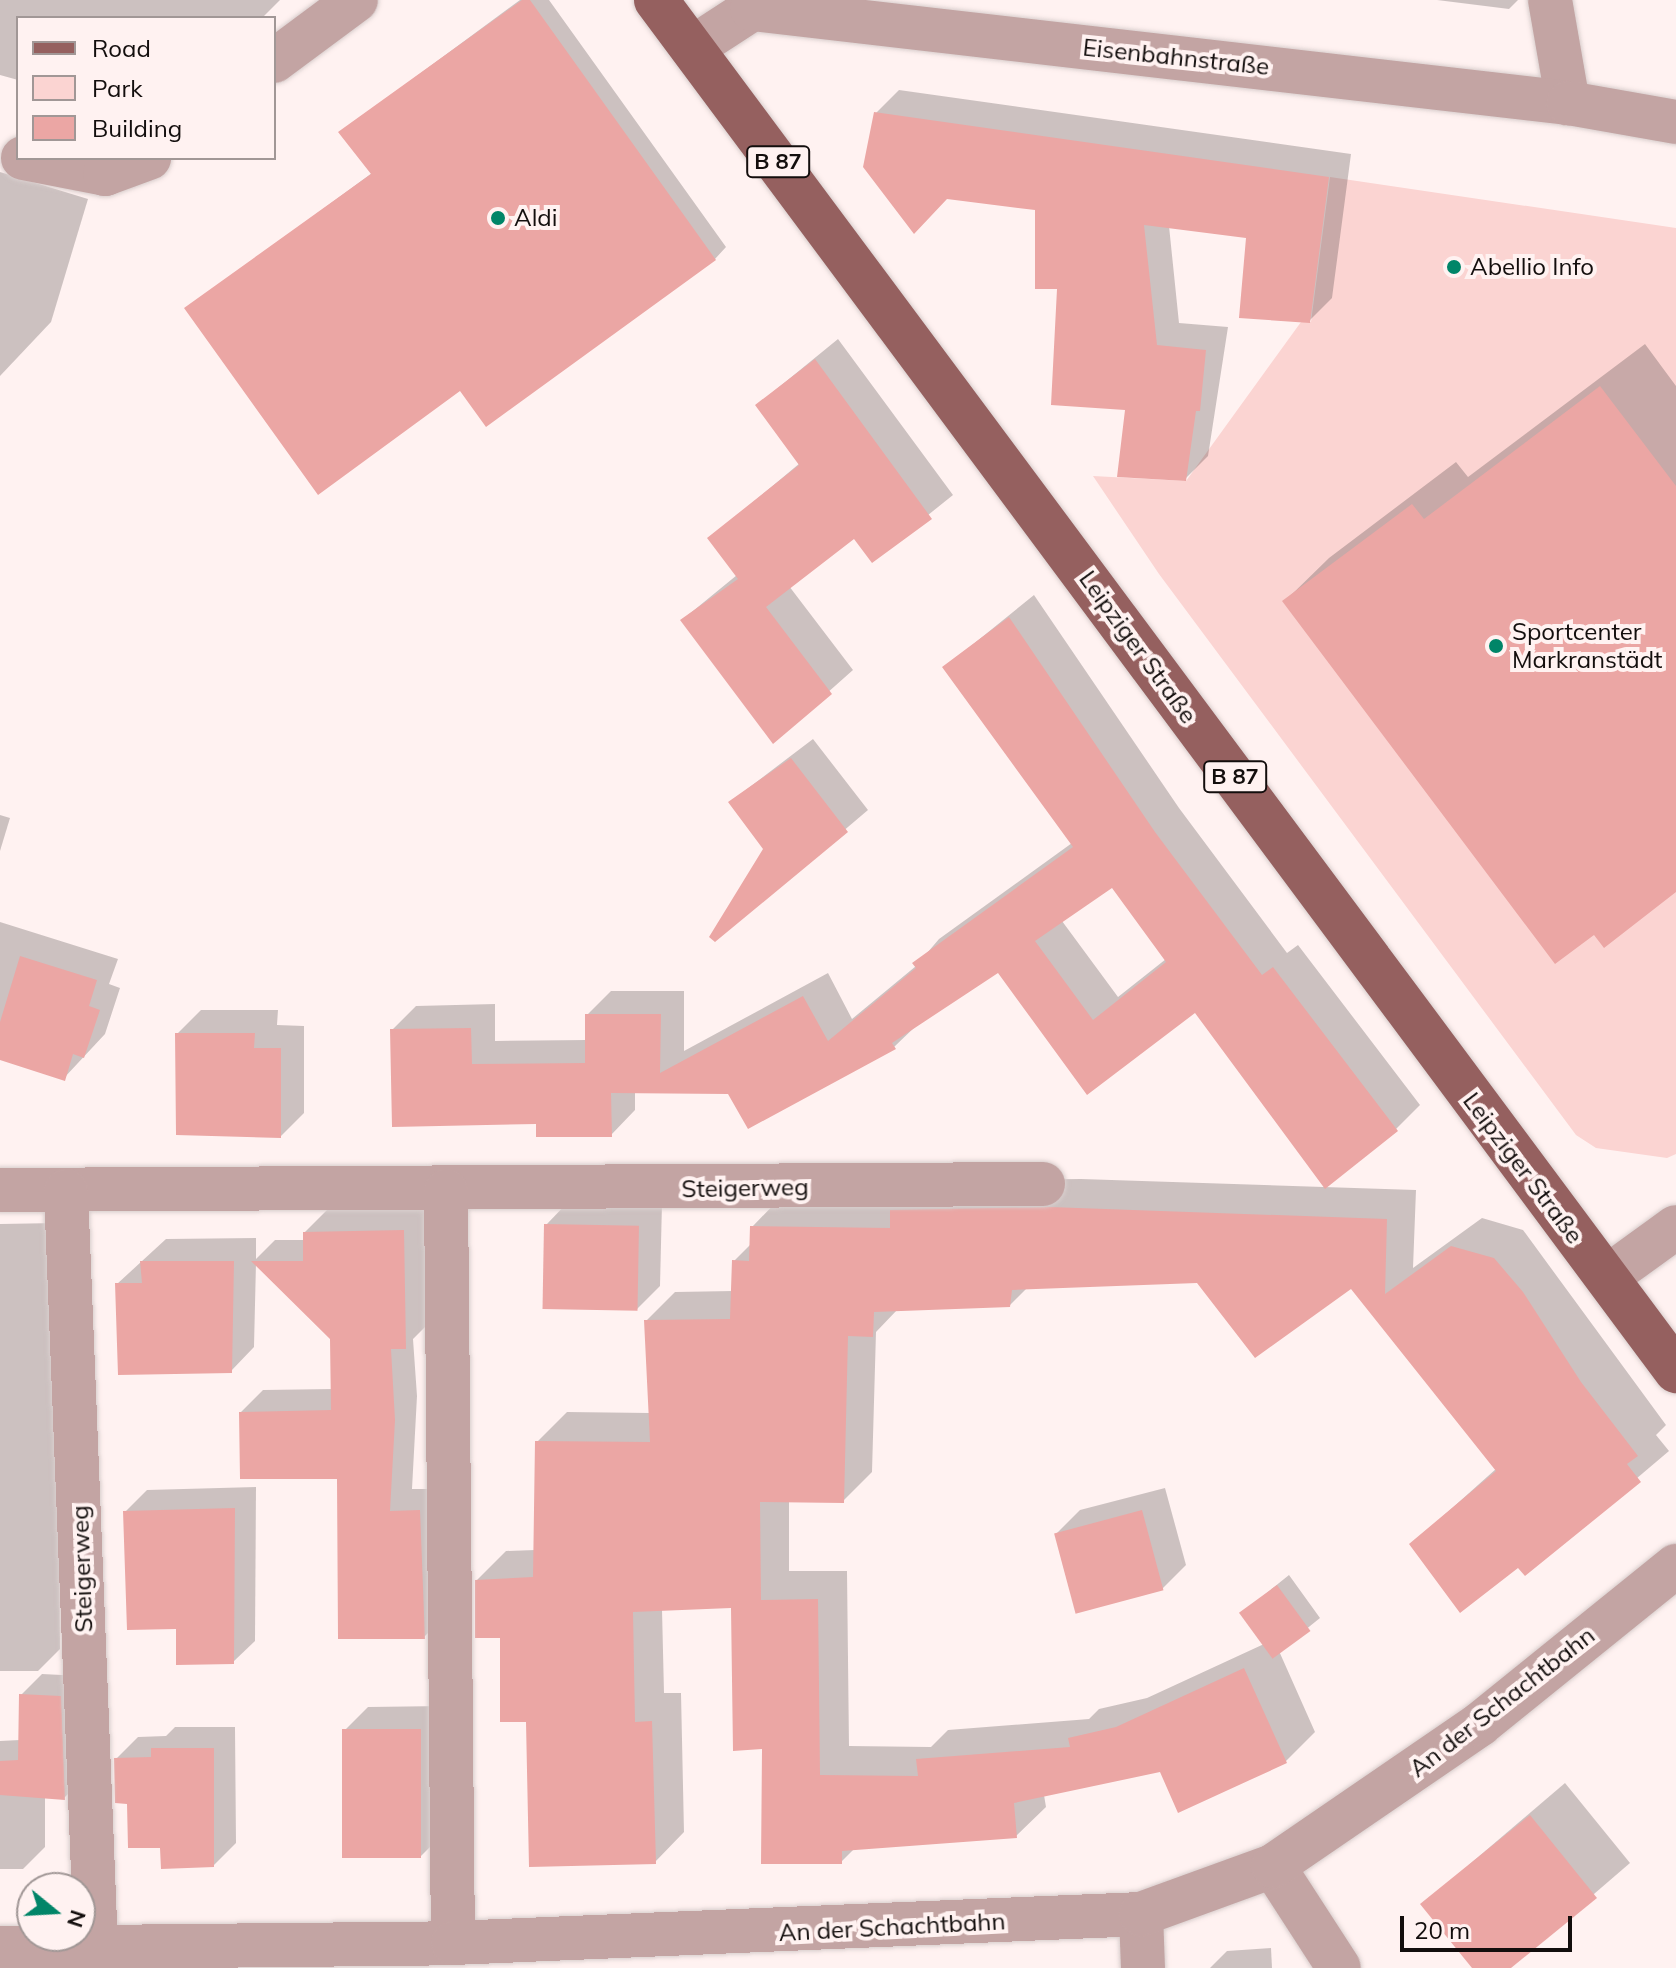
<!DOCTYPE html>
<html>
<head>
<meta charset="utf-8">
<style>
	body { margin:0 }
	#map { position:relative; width:1676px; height:1968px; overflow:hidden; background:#fff2f1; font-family:Mulish,sans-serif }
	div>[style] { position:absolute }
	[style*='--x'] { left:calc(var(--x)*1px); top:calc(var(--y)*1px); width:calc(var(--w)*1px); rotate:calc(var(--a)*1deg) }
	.green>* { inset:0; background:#fbd4d2 }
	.shadow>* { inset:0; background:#0003 }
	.building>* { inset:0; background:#eba6a4; transform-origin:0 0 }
	.roads { filter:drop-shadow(0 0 2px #d9cecd) drop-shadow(0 0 2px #d9cecd) }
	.minor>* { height:44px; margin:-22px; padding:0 22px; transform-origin:22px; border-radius:22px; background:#c3a4a3 }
	.major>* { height:44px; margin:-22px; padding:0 22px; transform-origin:22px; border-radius:22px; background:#95605f }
	.dots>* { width:22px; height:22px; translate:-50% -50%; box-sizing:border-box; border:4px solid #fff2f1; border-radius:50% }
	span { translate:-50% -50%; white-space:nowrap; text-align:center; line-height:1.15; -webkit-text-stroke:8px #fff2f1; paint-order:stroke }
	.shield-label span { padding:2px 6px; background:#fff2f1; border:2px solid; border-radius:6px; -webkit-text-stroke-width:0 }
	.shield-label { font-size:22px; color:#130e0d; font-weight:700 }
	.street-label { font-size:24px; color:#130e0d }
	.poi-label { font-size:24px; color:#130e0d }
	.left { translate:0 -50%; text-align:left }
	.legend { position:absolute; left:16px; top:16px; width:260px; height:144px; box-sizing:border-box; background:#fff2f1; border:2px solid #a19796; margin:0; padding:10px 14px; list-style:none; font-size:24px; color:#130e0d }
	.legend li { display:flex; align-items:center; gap:16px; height:40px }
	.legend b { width:40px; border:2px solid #a19796 }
	.north { position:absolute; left:16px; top:1872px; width:80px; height:80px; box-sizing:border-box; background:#fff2f1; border:2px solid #a19796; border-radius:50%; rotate:108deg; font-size:22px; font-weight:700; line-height:32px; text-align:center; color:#130e0d }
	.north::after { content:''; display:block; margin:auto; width:28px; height:36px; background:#018568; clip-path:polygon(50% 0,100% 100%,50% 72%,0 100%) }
	.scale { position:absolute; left:1400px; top:1916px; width:172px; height:36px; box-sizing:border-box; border:4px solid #130e0d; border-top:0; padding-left:10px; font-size:24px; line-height:28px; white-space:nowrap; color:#130e0d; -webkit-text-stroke:6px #fff2f1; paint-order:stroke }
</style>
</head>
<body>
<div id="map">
	<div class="green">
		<i style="clip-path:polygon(1330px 177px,1676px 228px,1676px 1154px,1667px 1158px,1596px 1148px,1576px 1135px,1159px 574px,1093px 476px,1186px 481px,1301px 322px,1311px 322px)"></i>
	</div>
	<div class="shadow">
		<i style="clip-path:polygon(0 0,280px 0,262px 18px,18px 18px,18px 80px,0 75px)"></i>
		<i style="clip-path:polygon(520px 0,549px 0,726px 247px,715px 259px,487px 424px,461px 389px,187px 309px,372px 173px,341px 132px)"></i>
		<i style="clip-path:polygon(1437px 0,1518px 0,1509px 9px)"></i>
		<i style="clip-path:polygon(899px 90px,1351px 154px,1332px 298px,1309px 321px,1248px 237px,1169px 226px,1179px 323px,1228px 327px,1208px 456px,1185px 479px,1127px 408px,1060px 287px,1037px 208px,876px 113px)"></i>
		<i style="clip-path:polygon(0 172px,88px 199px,51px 322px,0 376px)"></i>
		<i style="clip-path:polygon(838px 339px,953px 495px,872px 560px,855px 536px,789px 586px,853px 670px,773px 741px,682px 620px,737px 575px,710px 538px,800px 463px,757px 405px)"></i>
		<i style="clip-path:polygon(1645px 344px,1676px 386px,1676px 890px,1285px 601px,1329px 558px,1456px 462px,1468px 477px)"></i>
		<i style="clip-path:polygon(evenodd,1034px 595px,1179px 808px,1287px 953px,1298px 945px,1420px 1105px,1396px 1129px,1195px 1011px,1088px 1093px,998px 971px,918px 1024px,894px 1047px,729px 1092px,635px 1091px,635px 1110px,611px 1135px,538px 1122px,392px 1030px,416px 1006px,495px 1004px,495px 1041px,587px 1040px,587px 1015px,611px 991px,684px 991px,684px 1051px,828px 973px,852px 1019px,916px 966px,939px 939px,1072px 843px,945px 667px,1034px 595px,1112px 886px,1166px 959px,1118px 997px,1062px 921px,1112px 886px)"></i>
		<i style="clip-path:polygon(813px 739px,868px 810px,715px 940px,765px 849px,730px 802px)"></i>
		<i style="clip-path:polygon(0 815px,10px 818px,0 851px)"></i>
		<i style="clip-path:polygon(0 922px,118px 959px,109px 984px,120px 988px,105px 1034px,64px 1078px,0 1058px)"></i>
		<i style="clip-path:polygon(201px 1010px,278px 1010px,277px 1025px,304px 1026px,304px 1113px,281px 1136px,177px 1034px)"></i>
		<i style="clip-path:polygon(1081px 1179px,1416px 1190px,1413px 1268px,1482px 1218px,1523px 1230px,1666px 1425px,1656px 1435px,1669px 1451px,1525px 1573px,1519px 1565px,1412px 1544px,1497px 1468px,1351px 1286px,1198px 1281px,1027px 1288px,1010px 1305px,898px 1309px,876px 1332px,872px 1472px,843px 1501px,789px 1500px,789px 1571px,847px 1571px,849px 1746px,931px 1747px,948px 1730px,1089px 1719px,1099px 1709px,1147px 1698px,1264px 1644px,1242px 1613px,1289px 1575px,1320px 1618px,1279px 1651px,1315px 1732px,1286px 1761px,1161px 1770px,1044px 1795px,1046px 1807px,1016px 1836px,855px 1848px,841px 1862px,764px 1746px,733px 1606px,662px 1609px,664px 1693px,681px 1693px,684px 1832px,655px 1862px,528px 1720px,502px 1636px,477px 1580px,506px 1551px,535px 1550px,537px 1442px,567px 1412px,650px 1413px,646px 1321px,675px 1292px,733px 1291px,734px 1261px,752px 1243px,752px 1227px,781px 1197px,921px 1181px)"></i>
		<i style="clip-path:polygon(569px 1201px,662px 1203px,660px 1286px,636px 1310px,546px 1225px)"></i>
		<i style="clip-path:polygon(425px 1209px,427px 1325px,413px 1339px,417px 1396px,412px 1489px,441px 1489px,446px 1615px,424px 1637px,339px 1477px,241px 1412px,263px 1390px,333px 1389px,332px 1338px,256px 1263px,254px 1347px,231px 1371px,117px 1284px,166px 1239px,256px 1238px,256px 1259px,275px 1240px,305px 1240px,305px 1232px,327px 1210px)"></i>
		<i style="clip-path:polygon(57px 1223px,60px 1649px,38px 1671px,0 1671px,0 1224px)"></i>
		<i style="clip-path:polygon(256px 1487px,255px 1641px,233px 1662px,178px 1627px,125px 1512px,147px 1490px)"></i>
		<i style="clip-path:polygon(1165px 1488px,1186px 1565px,1162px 1589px,1057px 1533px,1080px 1510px)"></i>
		<i style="clip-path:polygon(42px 1674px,82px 1676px,86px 1776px,64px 1798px,45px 1796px,45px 1847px,23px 1869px,0 1869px,0 1741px,20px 1740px,21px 1695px)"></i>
		<i style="clip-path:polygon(444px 1706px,445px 1832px,421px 1856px,344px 1731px,368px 1707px)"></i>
		<i style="clip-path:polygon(175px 1727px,235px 1727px,236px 1843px,214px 1865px,161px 1846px,129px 1802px,116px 1759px,138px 1737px,166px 1736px)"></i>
		<i style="clip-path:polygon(1565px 1783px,1630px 1863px,1508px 1968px,1475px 1968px,1423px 1904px)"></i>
		<i style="clip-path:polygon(1271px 1948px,1272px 1968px,1210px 1968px,1227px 1951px)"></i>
	</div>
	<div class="building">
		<i style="clip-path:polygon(522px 0,530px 0,716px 260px,486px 427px,460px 391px,318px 495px,184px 308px,371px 174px,338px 132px)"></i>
		<i style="clip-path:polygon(874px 112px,1329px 177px,1310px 323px,1239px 318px,1246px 238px,1144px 225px,1157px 345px,1206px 350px,1200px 411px,1196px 411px,1186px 481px,1117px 477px,1125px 410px,1051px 405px,1057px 289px,1035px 289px,1035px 210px,947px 199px,914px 234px,863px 167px)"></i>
		<i style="clip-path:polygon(815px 359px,932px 519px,872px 563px,854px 539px,766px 607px,832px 694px,773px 744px,680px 620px,738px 579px,707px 538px,799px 465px,755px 405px)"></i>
		<i style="clip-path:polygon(1600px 386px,1676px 486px,1676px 892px,1604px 948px,1594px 935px,1555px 964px,1282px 601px,1412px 504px,1424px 519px)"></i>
		<i style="clip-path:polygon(evenodd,1009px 617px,1155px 832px,1262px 975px,1273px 967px,1398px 1131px,1325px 1189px,1195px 1013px,1087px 1095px,998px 973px,892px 1043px,896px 1049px,748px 1129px,728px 1094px,611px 1093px,612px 1137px,536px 1137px,536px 1124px,392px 1127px,390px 1029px,471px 1028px,472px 1064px,585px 1063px,585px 1014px,661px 1014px,660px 1073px,803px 996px,828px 1041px,916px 968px,912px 963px,1073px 847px,942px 667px,1009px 617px,1112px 888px,1166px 962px,1093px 1020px,1035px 941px,1112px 888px)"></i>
		<i style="clip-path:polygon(791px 758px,848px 832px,715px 942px,709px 937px,763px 849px,728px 802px)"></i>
		<i style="clip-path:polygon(20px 956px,97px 980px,89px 1006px,100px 1010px,84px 1058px,73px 1054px,65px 1081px,0 1060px,0 1022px)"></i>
		<i style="clip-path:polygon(175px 1033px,255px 1033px,254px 1048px,281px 1048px,281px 1138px,176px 1135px)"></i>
		<i style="clip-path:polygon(1050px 1207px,1387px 1219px,1385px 1294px,1451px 1246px,1494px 1258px,1523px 1292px,1581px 1382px,1638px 1456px,1627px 1464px,1641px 1482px,1525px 1576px,1518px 1568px,1460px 1613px,1409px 1544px,1496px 1471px,1351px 1289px,1255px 1358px,1197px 1283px,1012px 1290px,1010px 1307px,874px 1312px,873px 1337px,848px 1336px,844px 1503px,760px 1502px,761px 1600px,818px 1599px,820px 1775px,918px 1776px,916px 1759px,1070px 1747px,1068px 1738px,1116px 1727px,1244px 1668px,1287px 1763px,1178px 1813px,1160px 1772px,1014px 1803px,1017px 1838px,842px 1851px,842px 1864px,761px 1864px,762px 1749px,733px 1751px,731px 1608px,633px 1612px,635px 1722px,652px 1721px,656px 1864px,529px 1867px,526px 1722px,500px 1722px,500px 1638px,475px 1638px,475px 1580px,533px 1577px,535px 1441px,650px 1442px,644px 1320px,730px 1319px,732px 1260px,749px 1261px,750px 1226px,890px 1228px,890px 1210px)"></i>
		<i style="left:544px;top:1224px;width:95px;height:85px;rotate:1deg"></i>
		<i style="clip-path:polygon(404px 1230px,406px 1349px,391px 1349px,395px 1420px,390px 1511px,420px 1510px,425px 1639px,338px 1639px,337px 1479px,240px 1479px,239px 1412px,331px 1410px,330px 1339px,251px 1261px,303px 1261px,303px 1232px)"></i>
		<i style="clip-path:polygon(140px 1261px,234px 1261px,232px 1373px,118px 1375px,115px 1283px,142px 1283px)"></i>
		<i style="clip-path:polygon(235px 1508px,234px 1664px,176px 1665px,176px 1629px,127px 1630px,123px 1511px)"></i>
		<i style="left:1142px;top:1510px;width:83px;height:91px;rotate:75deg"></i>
		<i style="left:1277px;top:1585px;width:57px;height:47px;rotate:54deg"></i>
		<i style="clip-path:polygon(19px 1694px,61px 1696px,65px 1800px,0 1795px,0 1761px,18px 1760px)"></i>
		<i style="left:421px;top:1729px;width:129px;height:79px;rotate:90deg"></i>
		<i style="clip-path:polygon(151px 1748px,214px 1748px,214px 1867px,161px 1869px,160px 1848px,128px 1848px,127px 1804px,115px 1803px,114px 1758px,151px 1757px)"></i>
		<i style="clip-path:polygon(1530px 1815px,1597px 1898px,1511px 1968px,1472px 1968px,1420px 1904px)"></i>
	</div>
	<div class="roads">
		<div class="minor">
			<i style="--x:1550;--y:0;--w:105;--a:80.1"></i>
			<i style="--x:692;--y:48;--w:72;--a:-33"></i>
			<i style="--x:752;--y:9;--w:821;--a:6.57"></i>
			<i style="--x:1568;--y:103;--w:110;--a:10"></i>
			<i style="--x:274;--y:61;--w:102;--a:-36.6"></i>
			<i style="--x:23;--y:158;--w:84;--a:11"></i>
			<i style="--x:105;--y:174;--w:47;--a:-20"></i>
			<i style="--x:0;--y:1190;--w:1043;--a:-0.33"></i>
			<i style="--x:66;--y:1191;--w:757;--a:87.73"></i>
			<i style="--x:446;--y:1191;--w:752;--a:89.47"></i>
			<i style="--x:1607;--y:1277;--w:85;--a:-35.9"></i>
			<i style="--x:1273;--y:1866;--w:121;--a:57.1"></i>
			<i style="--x:1141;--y:1914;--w:54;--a:87.9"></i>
			<i style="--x:0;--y:1948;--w:453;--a:-0.6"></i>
			<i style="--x:453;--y:1943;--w:689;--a:-2.41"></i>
			<i style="--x:1141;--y:1914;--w:140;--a:-20"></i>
			<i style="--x:1273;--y:1866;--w:251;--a:-34.4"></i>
			<i style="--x:1480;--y:1724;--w:252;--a:-38.9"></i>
		</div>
		<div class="major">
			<i style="--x:656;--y:0;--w:1709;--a:53.35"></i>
		</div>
	</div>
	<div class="dots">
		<i style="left:498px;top:218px;background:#018568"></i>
		<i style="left:1454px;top:267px;background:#018568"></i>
		<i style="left:1496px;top:646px;background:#018568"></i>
	</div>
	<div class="shield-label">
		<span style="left:778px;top:162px">B 87</span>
		<span style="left:1235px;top:777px">B 87</span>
	</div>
	<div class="street-label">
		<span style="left:1176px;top:57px;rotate:6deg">Eisenbahnstraße</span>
		<span style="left:1138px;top:647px;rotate:54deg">Leipziger Straße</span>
		<span style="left:1523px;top:1168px;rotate:53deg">Leipziger Straße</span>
		<span style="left:745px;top:1188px;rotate:-1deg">Steigerweg</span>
		<span style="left:82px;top:1569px;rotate:-92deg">Steigerweg</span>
		<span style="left:1502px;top:1702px;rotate:-38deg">An der Schachtbahn</span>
		<span style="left:892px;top:1927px;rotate:-3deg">An der Schachtbahn</span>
	</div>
	<div class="poi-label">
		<span class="left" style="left:514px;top:218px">Aldi</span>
		<span class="left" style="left:1470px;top:267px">Abellio Info</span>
		<span class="left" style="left:1512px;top:646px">Sportcenter<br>Markranstädt</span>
	</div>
	<ul class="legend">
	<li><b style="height:10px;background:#95605f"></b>Road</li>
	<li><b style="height:22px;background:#fbd4d2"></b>Park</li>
	<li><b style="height:22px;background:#eba6a4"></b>Building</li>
	</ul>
	<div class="north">N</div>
	<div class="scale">20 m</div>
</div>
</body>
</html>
